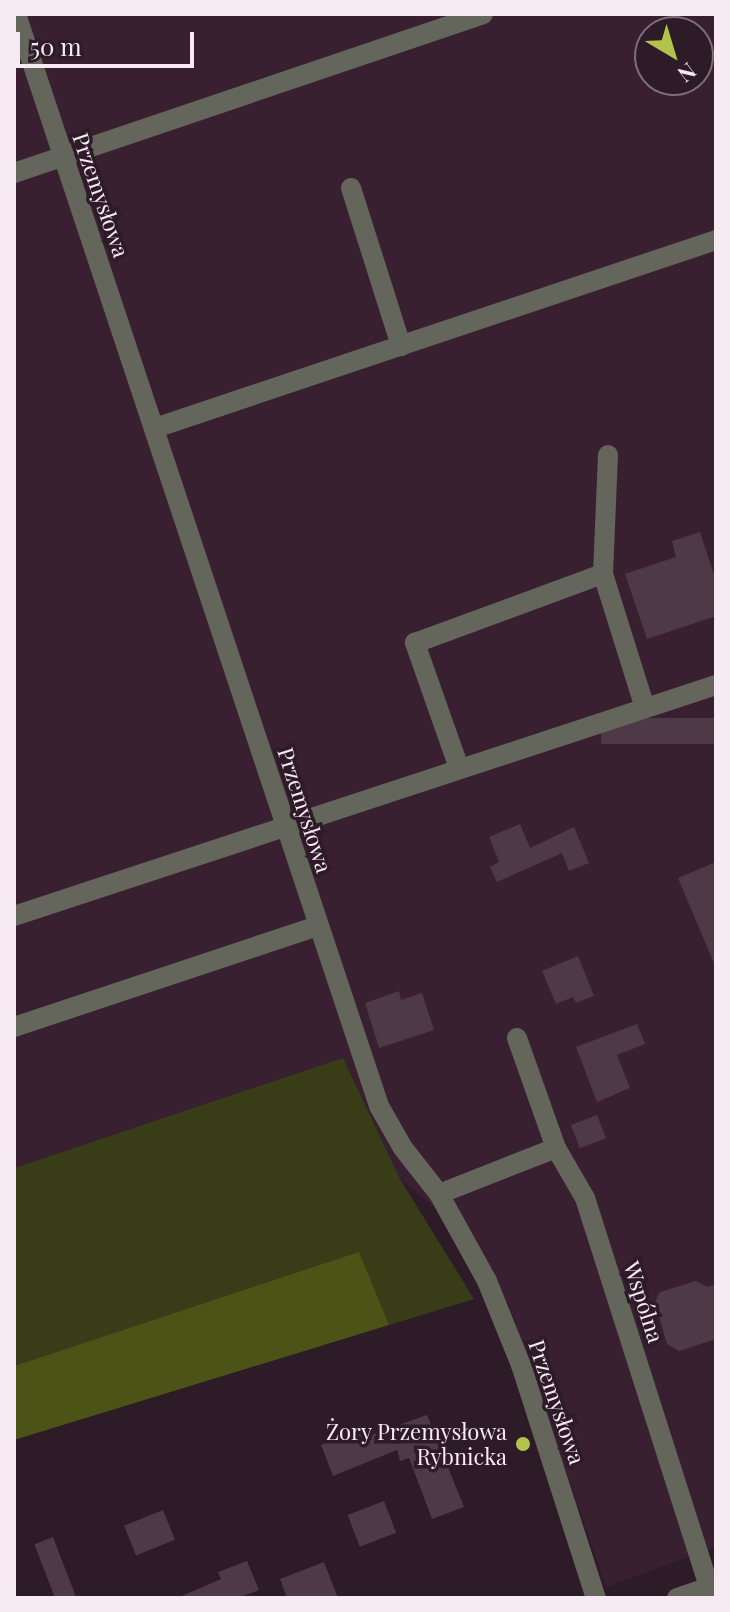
<!DOCTYPE html>
<html>
<head>
<meta charset="utf-8">
<style>
	body { margin:0 }
	#map { position:relative; width:730px; height:1612px; overflow:hidden; background:#2d1b27; font-family:"Playfair Display",serif }
	div>[style] { position:absolute }
	[style*='--x'] { left:calc(var(--x)*1px); top:calc(var(--y)*1px); width:calc(var(--w)*1px); rotate:calc(var(--a)*1deg) }
	.built>* { inset:0; background:#392030 }
	.green>* { inset:0; background:#383d18 }
	.forest>* { inset:0; background:#4c5317 }
	.building>* { inset:0; background:#4e3946; transform-origin:0 0 }
	.minor>* { height:20px; margin:-10px; padding:0 10px; transform-origin:10px; border-radius:10px; background:#64665c }
	.dots>* { width:22px; height:22px; translate:-50% -50%; box-sizing:border-box; border:4px solid #2d1b27; border-radius:50% }
	span { translate:-50% -50%; white-space:nowrap; text-align:center; line-height:1.15; -webkit-text-stroke:7px #2d1b27; paint-order:stroke }
	.street-label { font-size:22px; color:#f7eaf2 }
	.poi-label { font-size:22px; color:#f7eaf2 }
	.right { translate:-100% -50%; text-align:right }
	.frame { position:absolute; inset:0; border:16px solid #f7eaf2; pointer-events:none }
	.north { position:absolute; left:634px; top:16px; width:80px; height:80px; box-sizing:border-box; background:#2d1b27; border:2px solid #7e6e78; border-radius:50%; rotate:142deg; font-size:22px; font-weight:700; line-height:32px; text-align:center; color:#f7eaf2 }
	.north::after { content:''; display:block; margin:auto; width:28px; height:36px; background:#b3c24b; clip-path:polygon(50% 0,100% 100%,50% 72%,0 100%) }
	.scale { position:absolute; left:16px; top:32px; width:178px; height:36px; box-sizing:border-box; border:4px solid #f7eaf2; border-top:0; padding-left:10px; font-size:24px; line-height:28px; white-space:nowrap; color:#f7eaf2; -webkit-text-stroke:6px #2d1b27; paint-order:stroke }
</style>
</head>
<body>
<div id="map">
	<div class="built">
		<i style="clip-path:polygon(evenodd,14px 14px,716px 14px,716px 1547px,606px 1587px,509px 1304px,494px 1293px,450px 1221px,400px 1179px,343px 1058px,14px 1168px,14px 14px,650px 32px,698px 32px,698px 80px,650px 80px,650px 32px)"></i>
	</div>
	<div class="green">
		<i style="clip-path:polygon(343px 1058px,400px 1179px,474px 1299px,389px 1325px,358px 1253px,14px 1366px,14px 1168px)"></i>
	</div>
	<div class="forest">
		<i style="clip-path:polygon(359px 1252px,389px 1325px,14px 1440px,14px 1366px)"></i>
	</div>
	<div class="building">
		<i style="clip-path:polygon(700px 532px,716px 581px,716px 616px,647px 639px,625px 574px,676px 557px,672px 541px)"></i>
		<i style="left:716px;top:718px;width:26px;height:115px;rotate:90deg"></i>
		<i style="clip-path:polygon(520px 824px,530px 848px,574px 827px,589px 863px,569px 871px,562px 853px,497px 882px,490px 867px,499px 862px,489px 837px)"></i>
		<i style="clip-path:polygon(716px 862px,716px 968px,678px 878px)"></i>
		<i style="clip-path:polygon(578px 956px,594px 996px,576px 1003px,573px 997px,556px 1004px,542px 971px)"></i>
		<i style="clip-path:polygon(399px 991px,401px 1000px,422px 993px,434px 1030px,379px 1048px,365px 1003px)"></i>
		<i style="clip-path:polygon(637px 1024px,645px 1044px,617px 1055px,630px 1088px,597px 1102px,576px 1047px)"></i>
		<i style="left:597px;top:1115px;width:25px;height:28px;rotate:69deg"></i>
		<i style="clip-path:polygon(696px 1281px,707px 1287px,716px 1284px,716px 1335px,713px 1340px,679px 1351px,667px 1344px,655px 1302px,660px 1292px)"></i>
		<i style="clip-path:polygon(427px 1415px,464px 1507px,432px 1519px,409px 1458px,400px 1461px,397px 1450px,333px 1476px,321px 1445px,362px 1428px,365px 1437px)"></i>
		<i style="left:384px;top:1501px;width:34px;height:39px;rotate:69deg"></i>
		<i style="left:163px;top:1510px;width:32px;height:42px;rotate:68deg"></i>
		<i style="left:53px;top:1537px;width:66px;height:20px;rotate:69deg"></i>
		<i style="clip-path:polygon(247px 1561px,259px 1590px,238px 1598px,177px 1598px,221px 1579px,218px 1572px)"></i>
		<i style="clip-path:polygon(324px 1562px,338px 1598px,287px 1598px,280px 1579px)"></i>
	</div>
	<div class="minor">
		<i style="--x:16;--y:14;--w:1151;--a:71.61"></i>
		<i style="--x:379;--y:1106;--w:48;--a:60.3"></i>
		<i style="--x:403;--y:1148;--w:58;--a:52"></i>
		<i style="--x:439;--y:1194;--w:99;--a:61.1"></i>
		<i style="--x:487;--y:1281;--w:91;--a:68"></i>
		<i style="--x:521;--y:1365;--w:245;--a:72.2"></i>
		<i style="--x:14;--y:173;--w:495;--a:-18.7"></i>
		<i style="--x:351;--y:188;--w:166;--a:72.4"></i>
		<i style="--x:155;--y:428;--w:592;--a:-18.53"></i>
		<i style="--x:608;--y:455;--w:119;--a:92.4"></i>
		<i style="--x:603;--y:574;--w:140;--a:72.6"></i>
		<i style="--x:459;--y:768;--w:133;--a:-109.4"></i>
		<i style="--x:415;--y:643;--w:200;--a:-20.2"></i>
		<i style="--x:14;--y:916;--w:739;--a:-18.21"></i>
		<i style="--x:14;--y:1027;--w:320;--a:-18.4"></i>
		<i style="--x:517;--y:1038;--w:117;--a:70.5"></i>
		<i style="--x:556;--y:1148;--w:58;--a:59.9"></i>
		<i style="--x:585;--y:1198;--w:408;--a:72.3"></i>
		<i style="--x:439;--y:1194;--w:126;--a:-21.5"></i>
		<i style="--x:677;--y:1598;--w:41;--a:-18.4"></i>
	</div>
	<div class="dots">
		<i style="left:523px;top:1444px;background:#b3c24b"></i>
	</div>
	<div class="street-label">
		<span style="left:101px;top:195px;rotate:71deg">Przemysłowa</span>
		<span style="left:305px;top:810px;rotate:72deg">Przemysłowa</span>
		<span style="left:644px;top:1302px;rotate:72deg">Wspólna</span>
		<span style="left:557px;top:1402px;rotate:71deg">Przemysłowa</span>
	</div>
	<div class="poi-label">
		<span class="right" style="left:507px;top:1444px">Żory Przemysłowa<br>Rybnicka</span>
	</div>
	<div class="frame"></div>
	<div class="north">N</div>
	<div class="scale">50 m</div>
</div>
</body>
</html>
